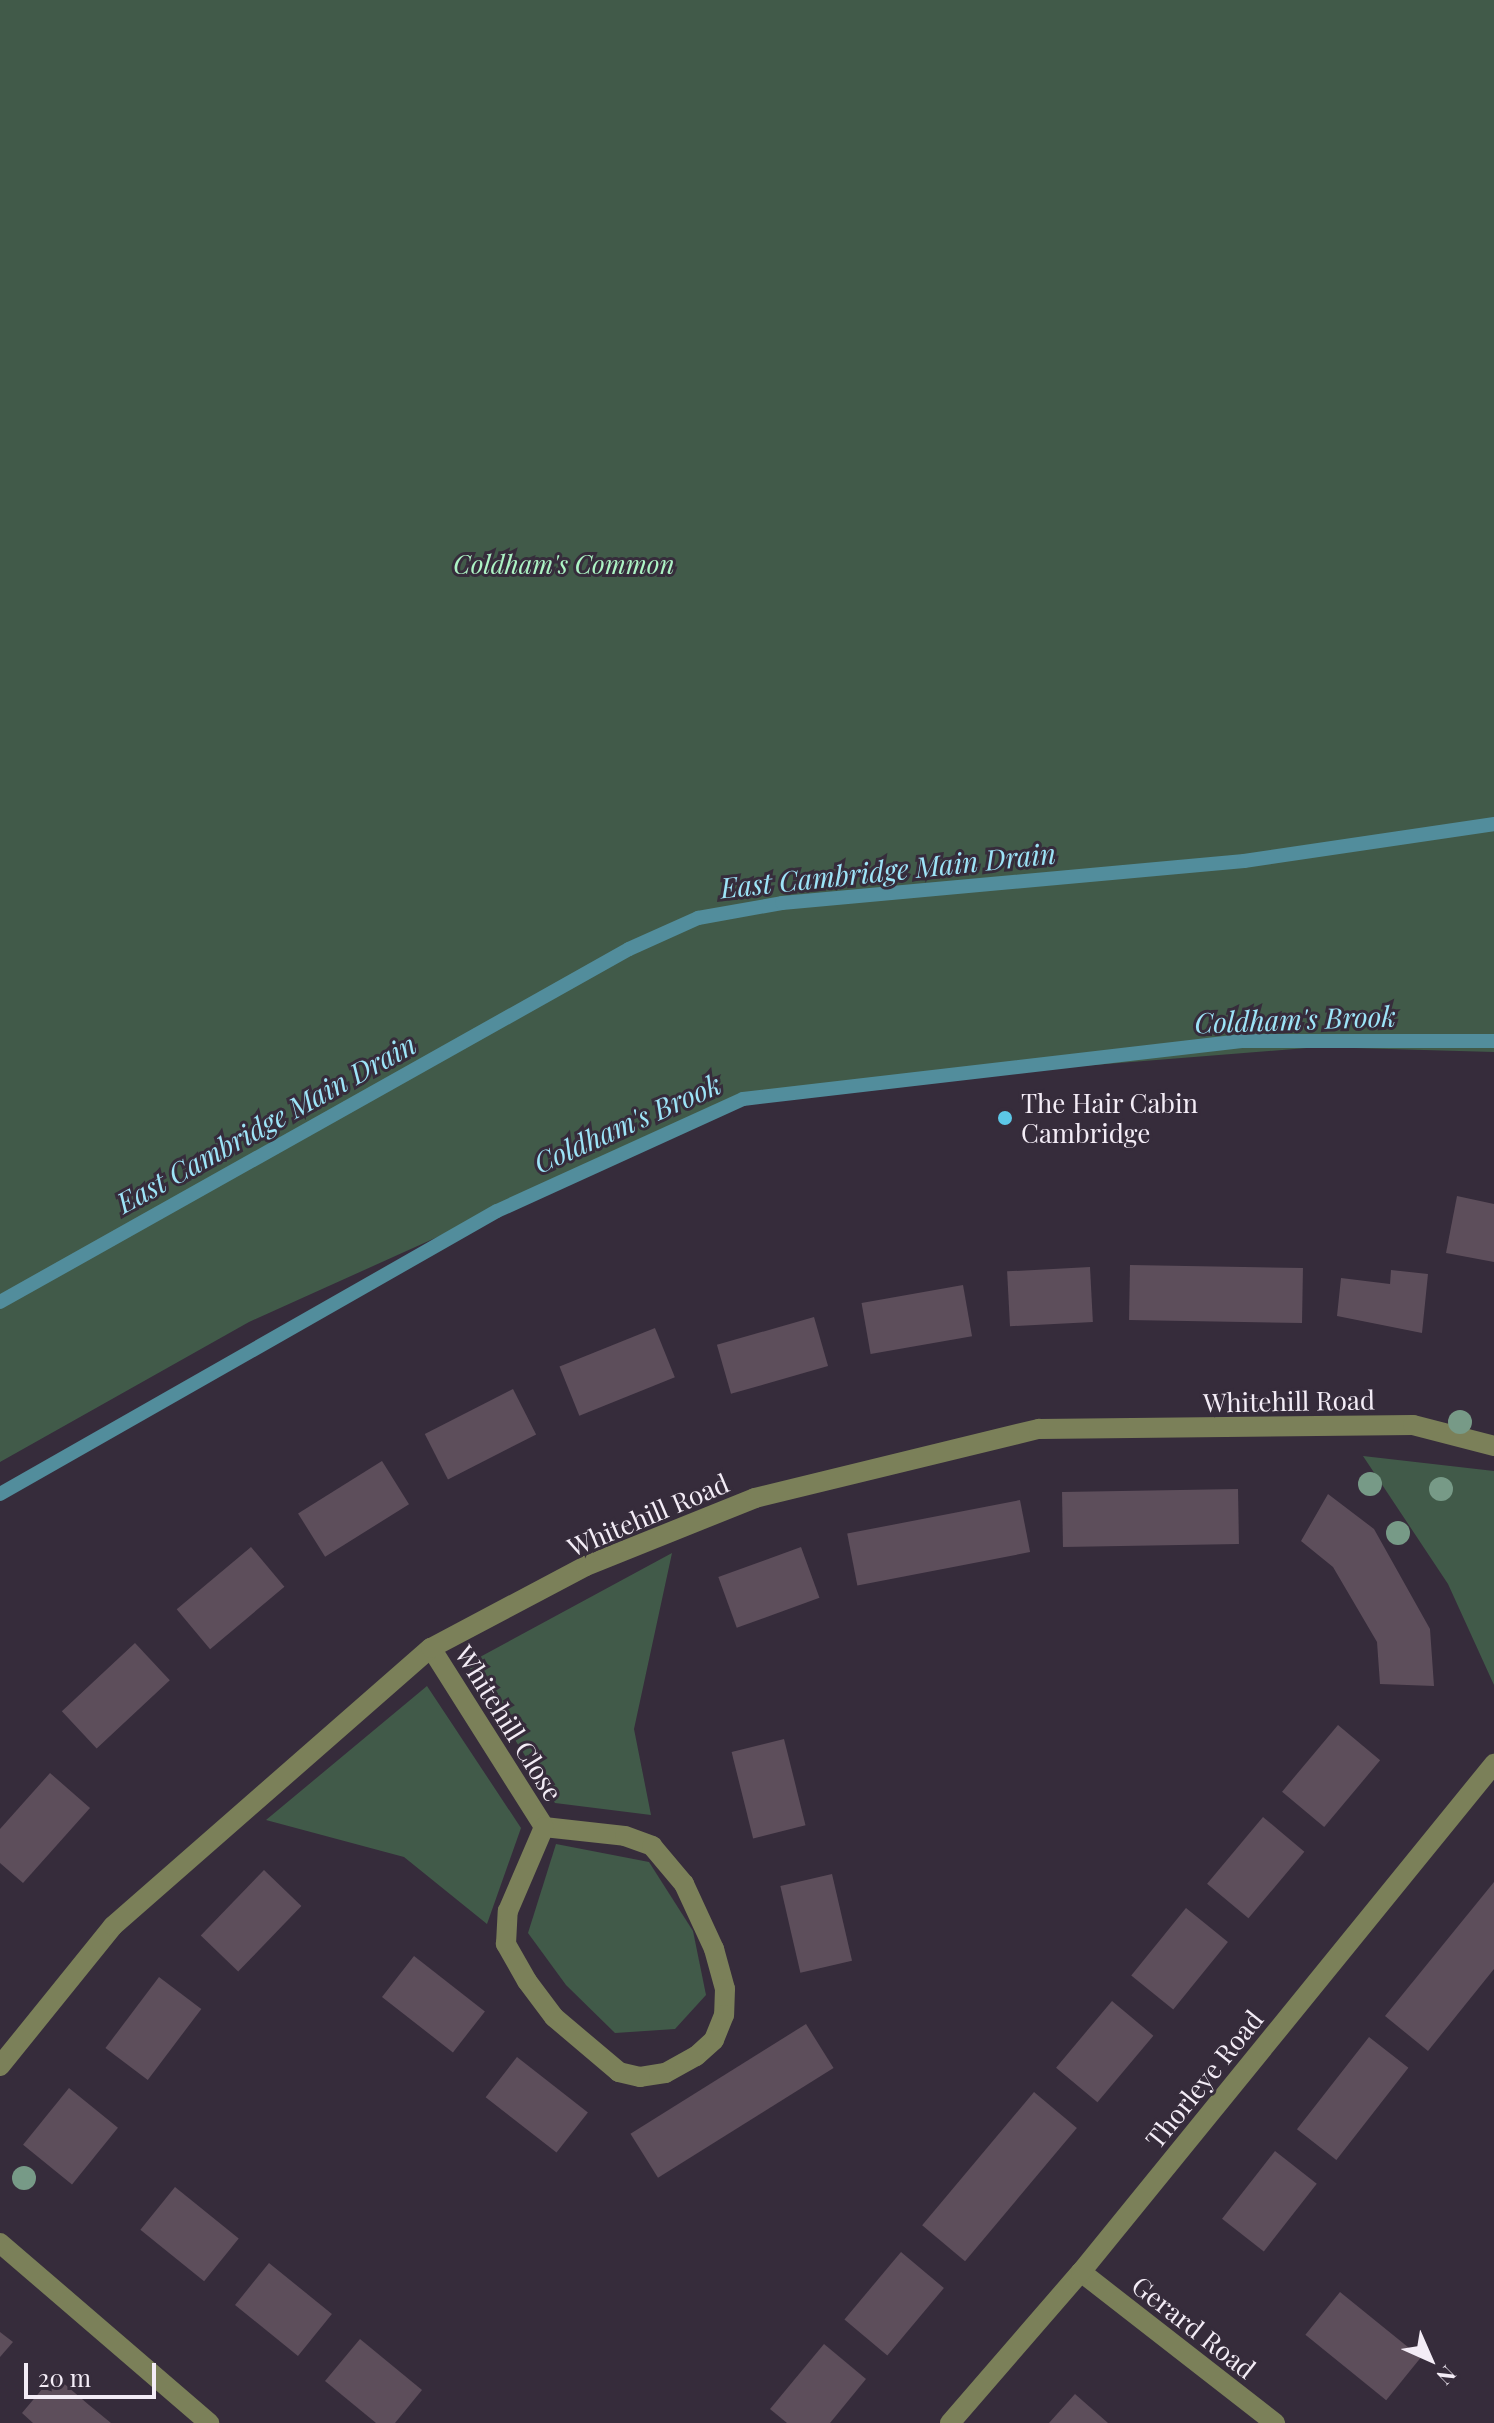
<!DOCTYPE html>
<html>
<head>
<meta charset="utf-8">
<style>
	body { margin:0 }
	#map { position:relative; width:1494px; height:2423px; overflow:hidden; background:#362c3b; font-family:"Playfair Display",serif }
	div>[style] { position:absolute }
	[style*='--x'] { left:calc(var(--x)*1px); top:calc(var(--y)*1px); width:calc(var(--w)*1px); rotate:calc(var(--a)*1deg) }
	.green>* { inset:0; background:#415a49 }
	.stream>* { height:14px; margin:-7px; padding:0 7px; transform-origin:7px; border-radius:7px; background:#528d9c }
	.building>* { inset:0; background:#5d4e5b; transform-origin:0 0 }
	.minor>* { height:20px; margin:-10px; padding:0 10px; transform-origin:10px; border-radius:10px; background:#7b8059 }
	.trees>* { width:24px; height:24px; margin:-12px; border-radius:50%; background:#779a87 }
	.dots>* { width:22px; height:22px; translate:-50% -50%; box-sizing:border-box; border:4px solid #362c3b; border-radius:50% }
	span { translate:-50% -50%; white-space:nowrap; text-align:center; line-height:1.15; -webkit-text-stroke:6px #362c3b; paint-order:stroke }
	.park-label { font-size:26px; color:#adf4c5; font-style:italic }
	.poi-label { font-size:26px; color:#f3ecf6 }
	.left { translate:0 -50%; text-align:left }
	.street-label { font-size:26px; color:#f3ecf6 }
	.water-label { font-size:28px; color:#9de4f8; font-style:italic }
	.north { position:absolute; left:1390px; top:2319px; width:80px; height:80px; -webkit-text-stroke:6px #362c3b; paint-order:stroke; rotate:135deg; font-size:22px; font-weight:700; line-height:32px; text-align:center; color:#f3ecf6 }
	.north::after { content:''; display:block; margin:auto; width:28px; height:36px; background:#f3ecf6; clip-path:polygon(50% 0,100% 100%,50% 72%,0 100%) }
	.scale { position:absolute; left:24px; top:2363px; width:132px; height:36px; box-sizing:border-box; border:4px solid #f3ecf6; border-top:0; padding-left:10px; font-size:24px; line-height:28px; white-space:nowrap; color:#f3ecf6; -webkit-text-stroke:6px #362c3b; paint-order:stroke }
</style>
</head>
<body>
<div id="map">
	<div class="green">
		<i style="clip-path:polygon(0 0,1494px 0,1494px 1052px,1319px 1047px,759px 1092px,249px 1322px,0 1462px)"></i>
		<i style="clip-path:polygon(1363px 1456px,1494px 1471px,1494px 1685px,1448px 1584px)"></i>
		<i style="clip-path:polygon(672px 1553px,634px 1729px,651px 1815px,555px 1803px,467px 1664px)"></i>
		<i style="clip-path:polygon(427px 1686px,521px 1828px,487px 1924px,404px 1857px,266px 1820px)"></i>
		<i style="clip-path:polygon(556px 1844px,649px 1862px,693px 1931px,706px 1995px,675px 2029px,615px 2033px,566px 1985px,528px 1933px)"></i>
	</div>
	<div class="stream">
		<i style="--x:0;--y:1302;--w:721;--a:-29.3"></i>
		<i style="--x:629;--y:949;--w:76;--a:-24.2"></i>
		<i style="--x:698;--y:918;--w:85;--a:-10.1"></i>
		<i style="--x:782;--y:903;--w:464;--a:-5.2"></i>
		<i style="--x:1244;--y:861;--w:253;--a:-8.4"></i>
		<i style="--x:0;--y:1494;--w:572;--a:-29.66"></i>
		<i style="--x:497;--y:1211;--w:270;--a:-24.5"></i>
		<i style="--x:743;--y:1099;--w:502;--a:-6.63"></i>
		<i style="--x:1242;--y:1041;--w:252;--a:0"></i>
	</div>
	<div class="building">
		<i style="clip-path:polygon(1457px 1196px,1494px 1204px,1494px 1262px,1446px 1253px)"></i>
		<i style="left:1130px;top:1265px;width:173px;height:55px;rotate:1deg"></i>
		<i style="left:1090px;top:1267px;width:55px;height:83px;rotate:87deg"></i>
		<i style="clip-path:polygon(1391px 1270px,1428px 1274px,1422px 1333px,1337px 1316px,1341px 1278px,1390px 1284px)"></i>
		<i style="left:963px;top:1285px;width:52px;height:103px;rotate:80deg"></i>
		<i style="left:814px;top:1317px;width:51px;height:101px;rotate:74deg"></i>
		<i style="left:655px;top:1328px;width:53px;height:103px;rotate:68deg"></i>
		<i style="left:513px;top:1389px;width:51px;height:99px;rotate:63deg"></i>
		<i style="left:382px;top:1461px;width:51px;height:99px;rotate:58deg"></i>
		<i style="left:1238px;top:1489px;width:55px;height:176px;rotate:89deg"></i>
		<i style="clip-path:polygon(1328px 1494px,1374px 1529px,1430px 1629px,1434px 1686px,1380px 1684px,1377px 1642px,1333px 1567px,1301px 1541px)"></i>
		<i style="left:1020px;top:1500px;width:53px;height:176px;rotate:79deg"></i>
		<i style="left:251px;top:1547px;width:52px;height:97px;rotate:50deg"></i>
		<i style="left:801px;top:1547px;width:54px;height:88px;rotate:70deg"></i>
		<i style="left:135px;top:1643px;width:51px;height:100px;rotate:47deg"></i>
		<i style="left:1338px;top:1725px;width:55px;height:87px;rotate:40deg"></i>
		<i style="left:784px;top:1739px;width:89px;height:54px;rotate:76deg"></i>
		<i style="clip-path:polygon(50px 1773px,90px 1808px,23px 1883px,0 1863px,0 1829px)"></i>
		<i style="left:1263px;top:1817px;width:54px;height:87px;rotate:40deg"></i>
		<i style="left:264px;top:1870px;width:52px;height:91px;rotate:44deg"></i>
		<i style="left:832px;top:1874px;width:89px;height:53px;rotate:77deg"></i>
		<i style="clip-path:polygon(1494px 1882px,1494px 1969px,1428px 2051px,1385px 2016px)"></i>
		<i style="left:1186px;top:1908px;width:54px;height:87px;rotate:39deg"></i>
		<i style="left:414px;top:1956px;width:90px;height:52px;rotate:38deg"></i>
		<i style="left:159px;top:1977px;width:53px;height:89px;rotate:37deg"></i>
		<i style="left:1112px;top:2001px;width:54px;height:87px;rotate:40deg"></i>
		<i style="left:806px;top:2024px;width:52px;height:207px;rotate:58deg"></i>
		<i style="left:1369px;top:2037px;width:50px;height:117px;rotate:38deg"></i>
		<i style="left:517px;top:2057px;width:90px;height:51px;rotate:38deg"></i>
		<i style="left:69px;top:2088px;width:63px;height:73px;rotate:39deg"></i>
		<i style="left:1034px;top:2092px;width:56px;height:174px;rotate:40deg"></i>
		<i style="left:1275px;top:2151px;width:53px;height:86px;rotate:38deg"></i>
		<i style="left:175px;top:2187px;width:82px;height:55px;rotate:39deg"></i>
		<i style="left:901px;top:2252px;width:56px;height:88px;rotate:40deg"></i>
		<i style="left:269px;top:2263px;width:81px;height:54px;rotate:39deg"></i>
		<i style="left:1340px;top:2292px;width:104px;height:55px;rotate:39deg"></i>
		<i style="clip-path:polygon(0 2332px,13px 2342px,0 2357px)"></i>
		<i style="clip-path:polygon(360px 2339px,422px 2390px,395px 2423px,376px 2423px,325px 2381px)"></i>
		<i style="clip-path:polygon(824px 2344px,866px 2379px,830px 2423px,787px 2423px,770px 2409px)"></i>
		<i style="clip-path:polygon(54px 2375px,89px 2405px,111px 2423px,33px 2423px,22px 2413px)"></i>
		<i style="clip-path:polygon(1075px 2394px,1108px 2423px,1049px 2423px)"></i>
	</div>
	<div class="minor">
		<i style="--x:431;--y:1648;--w:212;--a:57.7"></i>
		<i style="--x:544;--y:1827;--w:81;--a:6.3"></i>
		<i style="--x:625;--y:1836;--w:29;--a:20"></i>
		<i style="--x:652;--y:1846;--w:50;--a:49.9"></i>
		<i style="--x:684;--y:1884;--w:72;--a:65.2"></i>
		<i style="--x:714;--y:1949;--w:41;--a:74.6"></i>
		<i style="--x:725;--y:1989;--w:26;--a:92"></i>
		<i style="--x:724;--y:2015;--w:27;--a:112"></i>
		<i style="--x:714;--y:2040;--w:24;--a:138"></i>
		<i style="--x:696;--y:2056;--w:35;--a:151"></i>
		<i style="--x:665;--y:2073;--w:25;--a:171"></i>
		<i style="--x:640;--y:2077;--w:22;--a:-167"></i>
		<i style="--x:619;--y:2072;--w:85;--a:-139.8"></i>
		<i style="--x:554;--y:2017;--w:45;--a:-126.9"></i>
		<i style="--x:527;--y:1981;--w:43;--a:-119.6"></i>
		<i style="--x:506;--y:1944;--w:33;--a:-87"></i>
		<i style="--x:508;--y:1911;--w:91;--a:-66.8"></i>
		<i style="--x:0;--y:2066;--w:180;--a:-51.1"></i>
		<i style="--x:113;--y:1926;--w:422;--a:-41.2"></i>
		<i style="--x:431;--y:1648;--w:175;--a:-27.9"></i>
		<i style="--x:586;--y:1566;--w:182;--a:-21.9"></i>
		<i style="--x:755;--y:1498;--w:292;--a:-13.7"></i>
		<i style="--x:1039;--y:1429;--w:374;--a:-0.6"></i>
		<i style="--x:1413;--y:1425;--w:84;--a:14.5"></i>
		<i style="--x:0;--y:2243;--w:276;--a:40.7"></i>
		<i style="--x:1081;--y:2272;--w:246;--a:37.9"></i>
		<i style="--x:950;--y:2423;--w:200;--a:-49.1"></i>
		<i style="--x:1081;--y:2272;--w:655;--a:-50.89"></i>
	</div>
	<div class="trees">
		<i style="left:1460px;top:1422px"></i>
		<i style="left:1370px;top:1484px"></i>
		<i style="left:1441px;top:1489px"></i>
		<i style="left:1398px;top:1533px"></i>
		<i style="left:24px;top:2178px"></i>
	</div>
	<div class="dots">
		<i style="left:1005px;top:1118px;background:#5cc7e7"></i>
	</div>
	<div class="park-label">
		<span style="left:564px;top:564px">Coldham's Common</span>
	</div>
	<div class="poi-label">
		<span class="left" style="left:1021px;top:1118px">The Hair Cabin<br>Cambridge</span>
	</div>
	<div class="street-label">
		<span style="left:1289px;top:1401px;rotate:-1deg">Whitehill Road</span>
		<span style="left:648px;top:1515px;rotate:-23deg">Whitehill Road</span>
		<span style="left:509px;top:1723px;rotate:58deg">Whitehill Close</span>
		<span style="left:1204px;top:2079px;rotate:-51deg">Thorleye Road</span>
		<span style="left:1194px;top:2327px;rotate:38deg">Gerard Road</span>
	</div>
	<div class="water-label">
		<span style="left:888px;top:870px;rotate:-6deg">East Cambridge Main Drain</span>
		<span style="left:1295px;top:1019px;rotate:-2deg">Coldham's Brook</span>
		<span style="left:266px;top:1123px;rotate:-29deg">East Cambridge Main Drain</span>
		<span style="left:627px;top:1123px;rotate:-24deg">Coldham's Brook</span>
	</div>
	<div class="north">N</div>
	<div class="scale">20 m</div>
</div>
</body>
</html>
